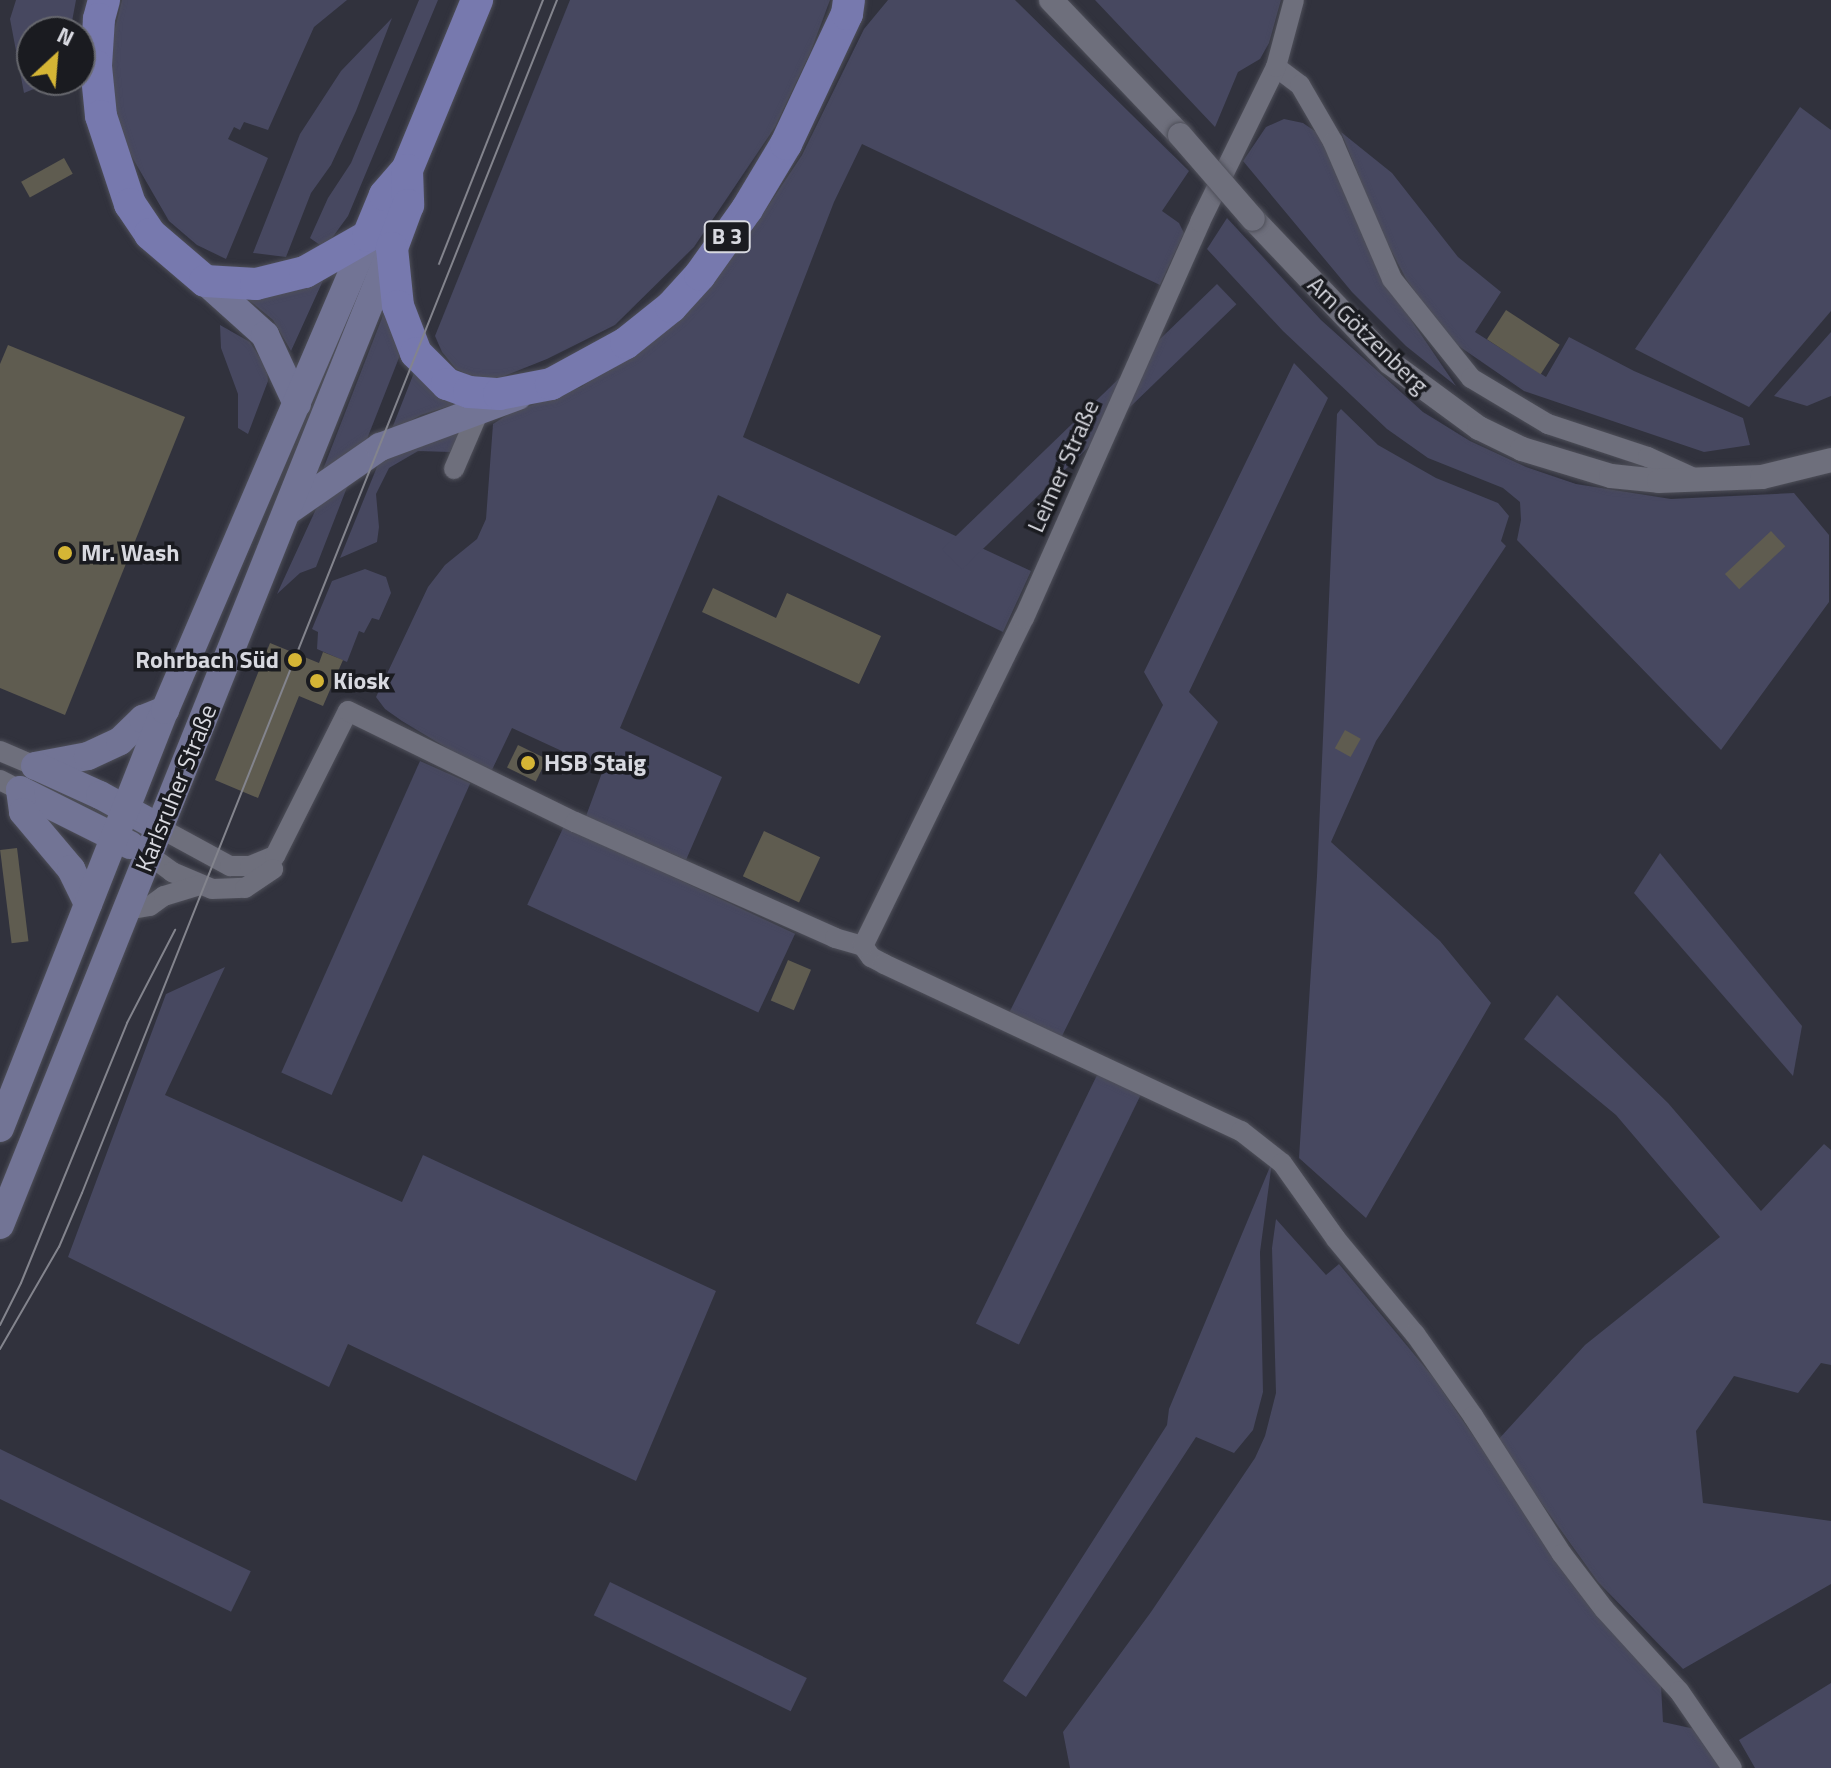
<!DOCTYPE html>
<html>
<head>
<meta charset="utf-8">
<style>
	body { margin:0 }
	#map { position:relative; width:1831px; height:1768px; overflow:hidden; background:#31323d; font-family:"Titillium Web",sans-serif }
	div>[style] { position:absolute }
	[style*='--x'] { left:calc(var(--x)*1px); top:calc(var(--y)*1px); width:calc(var(--w)*1px); rotate:calc(var(--a)*1deg) }
	.green>* { inset:0; background:#474860; transform-origin:0 0 }
	.building>* { inset:0; background:#5f5c50; transform-origin:0 0 }
	.roads { filter:drop-shadow(0 0 2px #4e4f59) drop-shadow(0 0 2px #4e4f59) }
	.minor>* { height:20px; margin:-10px; padding:0 10px; transform-origin:10px; border-radius:10px; background:#6e6f7c }
	.tertiary>* { height:24px; margin:-12px; padding:0 12px; transform-origin:12px; border-radius:12px; background:#6e6f7c }
	.secondary>* { height:28px; margin:-14px; padding:0 14px; transform-origin:14px; border-radius:14px; background:#727495 }
	.primary>* { height:32px; margin:-16px; padding:0 16px; transform-origin:16px; border-radius:16px; background:#7779ae }
	.tram>* { height:2px; margin:-1px; padding:0 1px; transform-origin:1px; border-radius:1px; background:#83848d }
	.bridges { filter:drop-shadow(0 0 2px #4e4f59) drop-shadow(0 0 2px #4e4f59) }
	.tertiary-bridge>* { height:24px; margin:-12px; padding:0 12px; transform-origin:12px; border-radius:12px; background:#6e6f7c }
	.dots>* { width:22px; height:22px; translate:-50% -50%; box-sizing:border-box; border:4px solid #1a1b20; border-radius:50% }
	span { translate:-50% -50%; white-space:nowrap; text-align:center; line-height:1.15; -webkit-text-stroke:7px #1a1b20; paint-order:stroke }
	.shield-label span { padding:2px 6px; background:#1a1b20; border:2px solid; border-radius:6px; -webkit-text-stroke-width:0 }
	.shield-label { font-size:22px; color:#d8d9e0; font-weight:700 }
	.street-label { font-size:24px; color:#d8d9e0 }
	.poi-label { font-size:24px; color:#d8d9e0; font-weight:700 }
	.left { translate:0 -50%; text-align:left }
	.right { translate:-100% -50%; text-align:right }
	.north { position:absolute; left:16px; top:16px; width:80px; height:80px; box-sizing:border-box; background:#1a1b20; border:2px solid #66676d; border-radius:50%; rotate:26deg; font-size:22px; font-weight:700; line-height:32px; text-align:center; color:#d8d9e0 }
	.north::after { content:''; display:block; margin:auto; width:28px; height:36px; background:#d5b535; clip-path:polygon(50% 0,100% 100%,50% 72%,0 100%) }
</style>
</head>
<body>
<div id="map">
	<div class="green">
		<i style="clip-path:polygon(16px 0,76px 0,70px 32px,32px 32px,32px 80px,56px 80px,24px 93px,10px 19px)"></i>
		<i style="clip-path:polygon(122px 0,347px 0,314px 27px,268px 130px,244px 122px,240px 130px,234px 127px,228px 139px,268px 158px,226px 259px,197px 245px,169px 221px,121px 138px,107px 60px)"></i>
		<i style="clip-path:polygon(419px 0,438px 0,348px 216px,332px 238px,320px 245px,310px 238px,328px 198px,351px 163px)"></i>
		<i style="clip-path:polygon(570px 0,830px 0,811px 51px,775px 127px,694px 247px,615px 325px,547px 359px,499px 378px,475px 378px,456px 369px,442px 352px,435px 336px)"></i>
		<i style="clip-path:polygon(888px 0,1015px 0,1189px 171px,1162px 211px,1179px 223px,1184px 233px,1160px 285px,862px 144px,834px 202px,743px 437px,1031px 571px,1003px 632px,718px 495px,620px 728px,722px 777px,686px 860px,586px 816px,603px 770px,512px 728px,490px 774px,402px 721px,385px 709px,376px 697px,428px 587px,445px 565px,477px 539px,486px 519px,493px 424px,510px 413px,581px 387px,661px 333px,704px 288px,752px 230px,802px 155px,864px 29px)"></i>
		<i style="clip-path:polygon(1095px 0,1281px 0,1269px 43px,1260px 59px,1238px 72px,1215px 127px)"></i>
		<i style="clip-path:polygon(392px 18px,356px 111px,331px 165px,311px 193px,286px 257px,253px 253px,300px 134px,341px 71px)"></i>
		<i style="clip-path:polygon(1800px 107px,1831px 130px,1831px 311px,1749px 407px,1635px 349px)"></i>
		<i style="clip-path:polygon(1284px 119px,1303px 123px,1325px 138px,1386px 283px,1456px 386px,1406px 346px,1352px 292px,1243px 161px,1266px 127px)"></i>
		<i style="clip-path:polygon(1341px 132px,1392px 173px,1458px 257px,1501px 292px,1475px 332px,1546px 377px,1569px 337px,1634px 371px,1743px 418px,1750px 445px,1704px 452px,1524px 391px,1450px 340px,1406px 279px,1382px 233px)"></i>
		<i style="clip-path:polygon(1227px 218px,1321px 320px,1423px 412px,1470px 441px,1526px 467px,1576px 484px,1671px 499px,1794px 493px,1829px 535px,1829px 602px,1721px 750px,1517px 540px,1521px 520px,1520px 502px,1503px 488px,1428px 458px,1387px 429px,1283px 331px,1207px 249px)"></i>
		<i style="clip-path:polygon(326px 274px,291px 351px,273px 320px,243px 295px)"></i>
		<i style="left:1217px;top:284px;width:28px;height:382px;rotate:46deg"></i>
		<i style="clip-path:polygon(387px 305px,404px 345px,365px 444px,322px 472px)"></i>
		<i style="clip-path:polygon(220px 325px,250px 342px,267px 369px,268px 381px,248px 434px,238px 428px,238px 394px,221px 348px)"></i>
		<i style="clip-path:polygon(1831px 332px,1831px 396px,1807px 406px,1774px 396px)"></i>
		<i style="clip-path:polygon(1294px 363px,1328px 398px,1189px 692px,1218px 722px,1061px 1038px,1009px 1013px,1163px 705px,1144px 672px)"></i>
		<i style="clip-path:polygon(417px 365px,462px 402px,421px 415px,391px 431px)"></i>
		<i style="clip-path:polygon(1341px 409px,1378px 445px,1436px 478px,1498px 503px,1509px 516px,1501px 541px,1506px 546px,1376px 741px,1331px 842px,1440px 941px,1491px 1003px,1366px 1218px,1299px 1158px,1317px 876px,1337px 414px)"></i>
		<i style="clip-path:polygon(457px 430px,459px 434px,450px 452px,418px 451px,389px 468px,376px 494px,379px 527px,377px 542px,340px 558px,379px 462px)"></i>
		<i style="clip-path:polygon(351px 477px,316px 567px,300px 573px,277px 594px,316px 509px,327px 496px)"></i>
		<i style="clip-path:polygon(365px 569px,386px 577px,391px 593px,379px 620px,372px 618px,364px 633px,359px 631px,347px 662px,317px 649px,318px 632px,312px 629px,332px 581px)"></i>
		<i style="left:420px;top:761px;width:55px;height:341px;rotate:24deg"></i>
		<i style="left:564px;top:826px;width:255px;height:87px;rotate:25deg"></i>
		<i style="clip-path:polygon(1660px 853px,1802px 1026px,1793px 1076px,1634px 893px)"></i>
		<i style="clip-path:polygon(225px 967px,165px 1095px,402px 1202px,423px 1155px,716px 1291px,636px 1481px,348px 1344px,329px 1387px,68px 1257px,166px 994px)"></i>
		<i style="clip-path:polygon(1557px 995px,1668px 1103px,1761px 1211px,1824px 1144px,1831px 1150px,1831px 1365px,1821px 1363px,1798px 1393px,1734px 1376px,1696px 1431px,1703px 1503px,1831px 1521px,1831px 1584px,1683px 1669px,1598px 1582px,1497px 1441px,1585px 1345px,1720px 1237px,1616px 1115px,1524px 1039px)"></i>
		<i style="left:1099px;top:1071px;width:48px;height:281px;rotate:26deg"></i>
		<i style="clip-path:polygon(1272px 1162px,1260px 1252px,1263px 1392px,1253px 1430px,1234px 1453px,1196px 1437px,1026px 1697px,1003px 1681px,1167px 1425px,1169px 1409px)"></i>
		<i style="clip-path:polygon(1276px 1219px,1326px 1275px,1339px 1264px,1433px 1377px,1483px 1450px,1661px 1686px,1663px 1722px,1695px 1729px,1721px 1768px,1070px 1768px,1063px 1732px,1151px 1612px,1255px 1458px,1265px 1436px,1276px 1393px,1272px 1248px)"></i>
		<i style="left:0;top:1449px;width:279px;height:45px;rotate:26deg"></i>
		<i style="left:610px;top:1582px;width:219px;height:37px;rotate:26deg"></i>
		<i style="clip-path:polygon(1831px 1683px,1831px 1768px,1755px 1768px,1739px 1740px)"></i>
	</div>
	<div class="building">
		<i style="left:64px;top:158px;width:18px;height:49px;rotate:61deg"></i>
		<i style="left:1506px;top:310px;width:64px;height:35px;rotate:33deg"></i>
		<i style="clip-path:polygon(8px 345px,185px 417px,65px 715px,0 688px,0 364px)"></i>
		<i style="left:1771px;top:531px;width:21px;height:63px;rotate:47deg"></i>
		<i style="clip-path:polygon(713px 588px,776px 618px,787px 593px,881px 636px,859px 684px,702px 612px)"></i>
		<i style="clip-path:polygon(270px 643px,319px 663px,323px 652px,343px 660px,323px 706px,299px 696px,258px 798px,215px 780px)"></i>
		<i style="left:1345px;top:730px;width:18px;height:21px;rotate:29deg"></i>
		<i style="left:518px;top:745px;width:32px;height:25px;rotate:26deg"></i>
		<i style="left:764px;top:831px;width:62px;height:50px;rotate:25deg"></i>
		<i style="left:17px;top:848px;width:94px;height:17px;rotate:83deg"></i>
		<i style="left:788px;top:960px;width:25px;height:44px;rotate:23deg"></i>
	</div>
	<div class="roads">
		<div class="minor">
			<i style="--x:1276;--y:67;--w:30;--a:37"></i>
			<i style="--x:1300;--y:85;--w:66;--a:59.9"></i>
			<i style="--x:1333;--y:142;--w:149;--a:66.7"></i>
			<i style="--x:1392;--y:279;--w:127;--a:51.4"></i>
			<i style="--x:1471;--y:378;--w:90;--a:30.9"></i>
			<i style="--x:1548;--y:424;--w:105;--a:18.3"></i>
			<i style="--x:1648;--y:457;--w:53;--a:24.6"></i>
			<i style="--x:454;--y:469;--w:63;--a:-66.7"></i>
			<i style="--x:0;--y:751;--w:38;--a:23"></i>
			<i style="--x:0;--y:780;--w:22;--a:27"></i>
			<i style="--x:160;--y:828;--w:80;--a:28.5"></i>
			<i style="--x:230;--y:866;--w:20;--a:0"></i>
			<i style="--x:250;--y:866;--w:27;--a:-22"></i>
			<i style="--x:275;--y:856;--w:162;--a:-63.3"></i>
			<i style="--x:348;--y:711;--w:253;--a:26.1"></i>
			<i style="--x:575;--y:822;--w:285;--a:24"></i>
			<i style="--x:835;--y:938;--w:29;--a:16"></i>
			<i style="--x:863;--y:946;--w:14;--a:54"></i>
			<i style="--x:871;--y:957;--w:15;--a:28"></i>
			<i style="--x:884;--y:964;--w:394;--a:25.1"></i>
			<i style="--x:1241;--y:1131;--w:52;--a:38"></i>
			<i style="--x:1282;--y:1163;--w:93;--a:54.6"></i>
			<i style="--x:1336;--y:1239;--w:124;--a:50.3"></i>
			<i style="--x:1415;--y:1334;--w:100;--a:54.7"></i>
			<i style="--x:1473;--y:1416;--w:164;--a:57.2"></i>
			<i style="--x:1562;--y:1554;--w:69;--a:52.6"></i>
			<i style="--x:1604;--y:1609;--w:111;--a:47.6"></i>
			<i style="--x:1679;--y:1691;--w:93;--a:55.5"></i>
			<i style="--x:149;--y:855;--w:29;--a:36"></i>
			<i style="--x:172;--y:872;--w:43;--a:23"></i>
			<i style="--x:212;--y:889;--w:33;--a:-2"></i>
			<i style="--x:245;--y:888;--w:34;--a:-34"></i>
			<i style="--x:127;--y:910;--w:23;--a:-10"></i>
			<i style="--x:150;--y:906;--w:17;--a:-36"></i>
			<i style="--x:164;--y:896;--w:37;--a:-17"></i>
			<i style="--x:863;--y:946;--w:365;--a:-63.9"></i>
			<i style="--x:1024;--y:618;--w:433;--a:-66"></i>
			<i style="--x:1200;--y:222;--w:173;--a:-63.9"></i>
			<i style="--x:1276;--y:67;--w:69;--a:-75"></i>
		</div>
		<div class="tertiary">
			<i style="--x:1051;--y:0;--w:187;--a:46.3"></i>
			<i style="--x:1253;--y:219;--w:197;--a:46.4"></i>
			<i style="--x:1389;--y:362;--w:112;--a:36.3"></i>
			<i style="--x:1479;--y:428;--w:48;--a:26"></i>
			<i style="--x:1522;--y:449;--w:93;--a:16.9"></i>
			<i style="--x:1611;--y:476;--w:48;--a:5.9"></i>
			<i style="--x:1659;--y:481;--w:103;--a:-2.2"></i>
			<i style="--x:1762;--y:477;--w:71;--a:-13.8"></i>
		</div>
		<div class="secondary">
			<i style="--x:205;--y:281;--w:81;--a:42"></i>
			<i style="--x:265;--y:335;--w:76;--a:65.1"></i>
			<i style="--x:289;--y:510;--w:111;--a:-34.7"></i>
			<i style="--x:380;--y:447;--w:147;--a:-20.3"></i>
			<i style="--x:35;--y:766;--w:54;--a:-10.7"></i>
			<i style="--x:88;--y:756;--w:35;--a:-25"></i>
			<i style="--x:120;--y:741;--w:32;--a:-44"></i>
			<i style="--x:143;--y:719;--w:24;--a:-22"></i>
			<i style="--x:36;--y:766;--w:70;--a:24.4"></i>
			<i style="--x:100;--y:795;--w:68;--a:28.8"></i>
			<i style="--x:20;--y:790;--w:123;--a:26.6"></i>
			<i style="--x:20;--y:790;--w:22;--a:82"></i>
			<i style="--x:23;--y:812;--w:75;--a:49.9"></i>
			<i style="--x:71;--y:869;--w:39;--a:64"></i>
			<i style="--x:0;--y:1128;--w:449;--a:-68.5"></i>
			<i style="--x:165;--y:710;--w:516;--a:-66.82"></i>
			<i style="--x:0;--y:1225;--w:1053;--a:-68.14"></i>
		</div>
		<div class="primary">
			<i style="--x:104;--y:0;--w:20;--a:105"></i>
			<i style="--x:99;--y:19;--w:47;--a:93.7"></i>
			<i style="--x:96;--y:66;--w:50;--a:84.3"></i>
			<i style="--x:101;--y:116;--w:93;--a:71.8"></i>
			<i style="--x:130;--y:204;--w:36;--a:56"></i>
			<i style="--x:150;--y:234;--w:72;--a:40.5"></i>
			<i style="--x:205;--y:281;--w:51;--a:3.4"></i>
			<i style="--x:256;--y:284;--w:50;--a:-13.8"></i>
			<i style="--x:305;--y:272;--w:73;--a:-29.7"></i>
			<i style="--x:368;--y:236;--w:44;--a:-67.5"></i>
			<i style="--x:385;--y:195;--w:33;--a:-49"></i>
			<i style="--x:407;--y:170;--w:184;--a:-67.6"></i>
			<i style="--x:407;--y:170;--w:35;--a:88"></i>
			<i style="--x:408;--y:205;--w:46;--a:110.4"></i>
			<i style="--x:392;--y:248;--w:58;--a:84.1"></i>
			<i style="--x:398;--y:306;--w:50;--a:69"></i>
			<i style="--x:416;--y:353;--w:44;--a:45"></i>
			<i style="--x:447;--y:384;--w:23;--a:20"></i>
			<i style="--x:469;--y:392;--w:30;--a:4"></i>
			<i style="--x:499;--y:394;--w:53;--a:-10.9"></i>
			<i style="--x:551;--y:384;--w:85;--a:-28.7"></i>
			<i style="--x:626;--y:343;--w:58;--a:-38.7"></i>
			<i style="--x:671;--y:307;--w:43;--a:-47.8"></i>
			<i style="--x:700;--y:275;--w:81;--a:-54.5"></i>
			<i style="--x:747;--y:209;--w:76;--a:-59"></i>
			<i style="--x:786;--y:144;--w:144;--a:-64.9"></i>
			<i style="--x:847;--y:14;--w:14;--a:-82"></i>
		</div>
	</div>
	<div class="tram">
		<i style="--x:439;--y:264;--w:284;--a:-68.5"></i>
		<i style="--x:0;--y:1325;--w:47;--a:-63.4"></i>
		<i style="--x:21;--y:1283;--w:281;--a:-67.8"></i>
		<i style="--x:127;--y:1023;--w:105;--a:-62.7"></i>
		<i style="--x:0;--y:1349;--w:118;--a:-60"></i>
		<i style="--x:59;--y:1247;--w:59;--a:-66.9"></i>
		<i style="--x:82;--y:1193;--w:1284;--a:-68.29"></i>
	</div>
	<div class="bridges">
		<div class="tertiary-bridge">
			<i style="--x:1180;--y:135;--w:111;--a:49"></i>
		</div>
	</div>
	<div class="dots">
		<i style="left:65px;top:553px;background:#d5b535"></i>
		<i style="left:295px;top:660px;background:#d5b535"></i>
		<i style="left:317px;top:681px;background:#d5b535"></i>
		<i style="left:528px;top:763px;background:#d5b535"></i>
	</div>
	<div class="shield-label">
		<span style="left:727px;top:237px">B 3</span>
	</div>
	<div class="street-label">
		<span style="left:1368px;top:335px;rotate:44deg">Am Götzenberg</span>
		<span style="left:1063px;top:466px;rotate:-66deg">Leimer Straße</span>
		<span style="left:176px;top:788px;rotate:-68deg">Karlsruher Straße</span>
	</div>
	<div class="poi-label">
		<span class="left" style="left:81px;top:553px">Mr. Wash</span>
		<span class="right" style="left:279px;top:660px">Rohrbach Süd</span>
		<span class="left" style="left:333px;top:681px">Kiosk</span>
		<span class="left" style="left:544px;top:763px">HSB Staig</span>
	</div>
	<div class="north">N</div>
</div>
</body>
</html>
